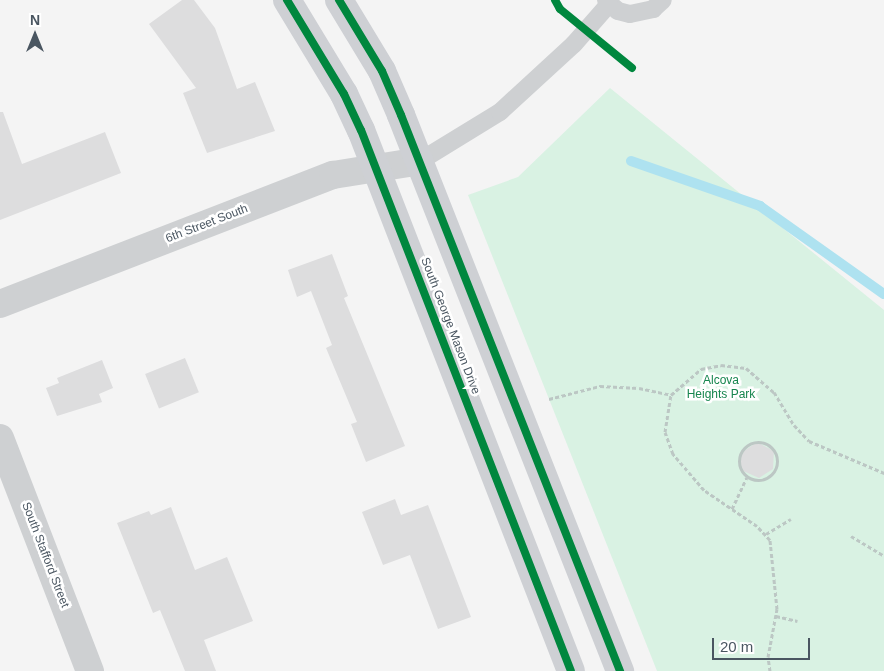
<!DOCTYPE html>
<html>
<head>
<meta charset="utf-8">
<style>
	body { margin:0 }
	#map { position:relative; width:884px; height:671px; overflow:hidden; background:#f4f4f4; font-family:Helvetica,sans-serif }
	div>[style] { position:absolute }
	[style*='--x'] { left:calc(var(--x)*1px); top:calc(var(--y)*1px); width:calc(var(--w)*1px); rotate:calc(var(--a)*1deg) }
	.green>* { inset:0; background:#d9f2e3 }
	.stream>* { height:10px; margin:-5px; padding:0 5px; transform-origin:5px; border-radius:5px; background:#aee2f0 }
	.building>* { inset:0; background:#ddddde; transform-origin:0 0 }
	.path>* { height:3px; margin-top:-1.5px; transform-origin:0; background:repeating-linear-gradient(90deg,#bcc7c4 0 4px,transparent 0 6.5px) }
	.path>.ring { margin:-1.5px; padding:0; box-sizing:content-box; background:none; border:3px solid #bcc7c4; border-radius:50% }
	.service>* { height:18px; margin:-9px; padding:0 9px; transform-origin:9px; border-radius:9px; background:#ced0d2 }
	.minor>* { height:28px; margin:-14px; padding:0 14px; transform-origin:14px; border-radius:14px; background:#ced0d2 }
	.secondary>* { height:28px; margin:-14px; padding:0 14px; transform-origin:14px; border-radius:14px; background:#ced0d4 }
	.cycleway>* { height:8px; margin:-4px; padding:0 4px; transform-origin:4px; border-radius:4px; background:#00873e }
	span { translate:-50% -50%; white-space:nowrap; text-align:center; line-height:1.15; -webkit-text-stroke:5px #fff; paint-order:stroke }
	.street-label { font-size:12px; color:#4a5661 }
	.park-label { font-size:12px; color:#17864f }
	.north { position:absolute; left:10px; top:10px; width:50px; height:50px; -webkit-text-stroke:4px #fff; paint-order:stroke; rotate:0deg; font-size:14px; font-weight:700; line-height:20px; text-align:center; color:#4a5661 }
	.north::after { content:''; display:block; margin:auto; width:18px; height:22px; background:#4a5661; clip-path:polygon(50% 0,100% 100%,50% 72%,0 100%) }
	.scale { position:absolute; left:712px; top:638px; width:98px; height:22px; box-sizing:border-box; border:2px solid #4a5661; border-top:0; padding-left:6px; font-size:15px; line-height:18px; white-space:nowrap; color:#4a5661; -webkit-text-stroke:4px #fff; paint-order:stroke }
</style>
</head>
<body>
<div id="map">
	<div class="green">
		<i style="clip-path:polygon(610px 88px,884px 310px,884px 671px,657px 671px,468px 195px,518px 177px)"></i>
	</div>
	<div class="stream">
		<i style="--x:631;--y:161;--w:137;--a:19.2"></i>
		<i style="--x:760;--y:206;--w:152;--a:35.4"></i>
	</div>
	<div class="building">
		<i style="clip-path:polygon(182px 0,194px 0,215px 28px,237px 89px,255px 82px,275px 131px,207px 153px,183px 93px,196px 88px,149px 24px)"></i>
		<i style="clip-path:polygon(0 112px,3px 112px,22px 164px,105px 132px,121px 173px,0 220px)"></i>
		<i style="clip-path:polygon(332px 254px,348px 296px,344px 298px,405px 446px,366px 462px,351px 424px,357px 422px,326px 348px,332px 345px,311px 291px,297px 297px,288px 270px)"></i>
		<i style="left:185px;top:358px;width:37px;height:43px;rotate:68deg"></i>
		<i style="clip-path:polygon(102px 360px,113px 388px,99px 394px,102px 402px,57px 416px,46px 388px,59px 383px,57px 378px)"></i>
		<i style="clip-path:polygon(757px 442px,774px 451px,773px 469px,759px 478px,741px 470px,741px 453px)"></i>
		<i style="clip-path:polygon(395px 499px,401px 515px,428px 505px,471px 617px,438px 629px,410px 555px,383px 565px,362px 512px)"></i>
		<i style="clip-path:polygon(171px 507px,195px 570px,227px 557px,253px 621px,204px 640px,216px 671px,185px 671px,160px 610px,153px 613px,117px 523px,149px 511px,151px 515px)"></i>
	</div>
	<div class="path">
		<i style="--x:549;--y:399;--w:53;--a:-14.3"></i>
		<i style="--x:600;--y:386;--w:39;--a:3"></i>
		<i style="--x:639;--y:388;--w:33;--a:12"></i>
		<i class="ring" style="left:739px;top:442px;width:35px;height:35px"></i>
		<i style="--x:732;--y:509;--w:35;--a:-65"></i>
		<i style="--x:766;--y:534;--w:29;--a:-31"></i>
		<i style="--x:851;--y:536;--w:39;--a:31"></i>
		<i style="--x:776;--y:616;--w:22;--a:13"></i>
		<i style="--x:770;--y:671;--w:14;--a:-98"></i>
		<i style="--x:768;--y:657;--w:49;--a:-79.4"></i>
		<i style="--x:777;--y:609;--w:69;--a:-95.8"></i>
		<i style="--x:770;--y:540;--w:19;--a:-133"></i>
		<i style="--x:757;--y:526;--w:64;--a:-145.8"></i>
		<i style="--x:704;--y:490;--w:48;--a:-130.7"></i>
		<i style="--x:673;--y:454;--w:23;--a:-110"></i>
		<i style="--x:665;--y:432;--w:37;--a:-81"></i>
		<i style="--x:671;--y:395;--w:40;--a:-41"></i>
		<i style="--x:701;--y:369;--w:20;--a:-11"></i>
		<i style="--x:721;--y:365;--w:25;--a:7"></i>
		<i style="--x:746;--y:368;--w:37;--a:41"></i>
		<i style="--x:774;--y:392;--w:39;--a:59"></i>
		<i style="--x:794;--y:425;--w:22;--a:47"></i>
		<i style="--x:809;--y:441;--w:82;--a:23.1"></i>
	</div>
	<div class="service">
		<i style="--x:606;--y:0;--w:16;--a:43"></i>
		<i style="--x:618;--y:11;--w:12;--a:14"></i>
		<i style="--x:630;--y:14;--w:24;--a:-12"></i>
		<i style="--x:653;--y:9;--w:13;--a:-42"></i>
		<i style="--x:420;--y:161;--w:94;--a:-31.5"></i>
		<i style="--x:500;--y:112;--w:100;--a:-42.6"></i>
		<i style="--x:574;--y:44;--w:53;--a:-48.8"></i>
	</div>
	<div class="minor">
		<i style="--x:0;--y:304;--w:357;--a:-21.2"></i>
		<i style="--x:333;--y:175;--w:88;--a:-9.1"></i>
		<i style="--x:0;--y:438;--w:250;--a:68.9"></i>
	</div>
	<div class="secondary">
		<i style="--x:287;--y:0;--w:110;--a:58.8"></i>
		<i style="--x:344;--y:94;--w:40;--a:65"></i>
		<i style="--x:361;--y:130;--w:580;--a:68.79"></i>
		<i style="--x:339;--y:0;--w:83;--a:58.8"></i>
		<i style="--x:382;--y:71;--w:48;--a:66.6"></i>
		<i style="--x:401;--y:115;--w:598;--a:68.5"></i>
	</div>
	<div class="cycleway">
		<i style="--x:287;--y:0;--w:110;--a:58.8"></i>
		<i style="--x:344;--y:94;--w:40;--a:65"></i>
		<i style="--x:361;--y:130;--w:580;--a:68.79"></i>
		<i style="--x:339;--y:0;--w:83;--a:58.8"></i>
		<i style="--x:382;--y:71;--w:48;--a:66.6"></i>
		<i style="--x:401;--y:115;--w:598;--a:68.5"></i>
		<i style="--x:555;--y:0;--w:10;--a:61"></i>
		<i style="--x:560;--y:9;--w:93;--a:39.3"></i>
	</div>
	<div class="street-label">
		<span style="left:207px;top:224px;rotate:-21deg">6th Street South</span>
		<span style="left:450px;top:326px;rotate:69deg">South George Mason Drive</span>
		<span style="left:45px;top:555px;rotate:69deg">South Stafford Street</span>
	</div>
	<div class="park-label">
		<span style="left:721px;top:388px">Alcova<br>Heights Park</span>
	</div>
	<div class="north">N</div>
	<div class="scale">20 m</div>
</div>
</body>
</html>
